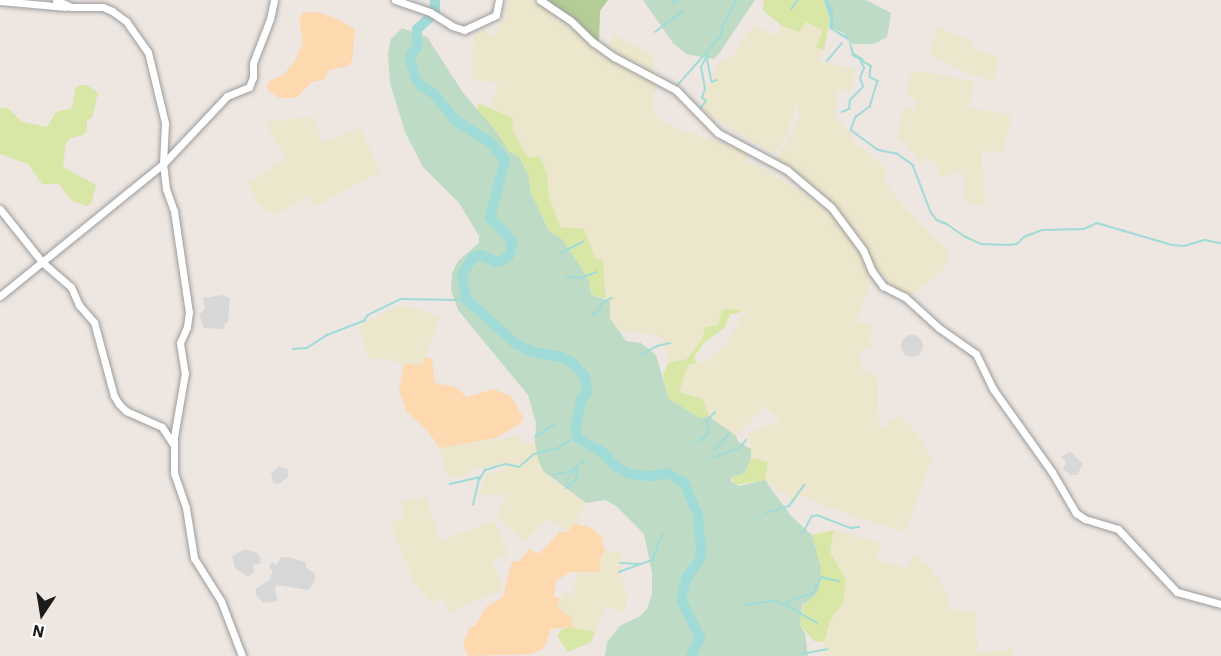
<!DOCTYPE html>
<html>
<head>
<meta charset="utf-8">
<style>
	body { margin:0 }
	#map { position:relative; width:1221px; height:656px; overflow:hidden; background:#ede6e1; font-family:"IBM Plex Sans",sans-serif }
	div>[style] { position:absolute }
	[style*='--x'] { left:calc(var(--x)*1px); top:calc(var(--y)*1px); width:calc(var(--w)*1px); rotate:calc(var(--a)*1deg) }
	.residential>* { inset:0; background:#d9d8d9 }
	.round { border-radius:50% }
	.farmland>* { inset:0; background:#ece6cc }
	.grass>* { inset:0; background:#d8e7a6 }
	.forest>* { inset:0; background:#b4cc96 }
	.wetland>* { inset:0; background:#bedbc6 }
	.sand>* { inset:0; background:#fed8ae }
	.water>* { inset:0; background:#a1dbd8 }
	.stream>* { height:1.5px; margin:-0.75px; padding:0 0.75px; transform-origin:0.75px; border-radius:0.75px; background:#a1dbd8 }
	.river>* { height:10px; margin:-5px; padding:0 5px; transform-origin:5px; border-radius:5px; background:#a1dbd8 }
	.roads { filter:drop-shadow(0 0 2px #9c9c9c) drop-shadow(0 0 2px #9c9c9c) }
	.minor>* { height:7px; margin:-3.5px; padding:0 3.5px; transform-origin:3.5px; border-radius:3.5px; background:#fff }
	span { translate:-50% -50%; white-space:nowrap; text-align:center; line-height:1.15; -webkit-text-stroke:5px #fff; paint-order:stroke }
	.north { position:absolute; left:12px; top:584px; width:60px; height:60px; -webkit-text-stroke:4px #fff; paint-order:stroke; rotate:192deg; font-size:16px; font-weight:700; line-height:24px; text-align:center; color:#1b1b1b }
	.north::after { content:''; display:block; margin:auto; width:21px; height:27px; background:#1b1b1b; clip-path:polygon(50% 0,100% 100%,50% 72%,0 100%) }
</style>
</head>
<body>
<div id="map">
	<div class="residential">
		<i style="clip-path:polygon(223px 295px,230px 298px,228px 323px,225px 323px,224px 329px,204px 328px,199px 315px,205px 308px,203px 298px)"></i>
		<i class="round" style="left:901px;top:335px;width:22px;height:22px"></i>
		<i style="clip-path:polygon(1070px 451px,1083px 464px,1077px 475px,1070px 475px,1063px 469px,1066px 461px,1061px 457px)"></i>
		<i style="clip-path:polygon(279px 466px,288px 470px,288px 477px,279px 484px,273px 483px,271px 473px)"></i>
		<i style="clip-path:polygon(245px 549px,258px 553px,261px 559px,260px 564px,253px 565px,254px 572px,248px 577px,235px 568px,232px 556px)"></i>
		<i style="clip-path:polygon(281px 557px,289px 557px,306px 562px,306px 567px,315px 574px,315px 581px,308px 590px,277px 585px,275px 589px,278px 601px,263px 603px,256px 595px,256px 589px,269px 580px,273px 571px,269px 568px,272px 562px,277px 565px)"></i>
	</div>
	<div class="farmland">
		<i style="clip-path:polygon(508px 0,531px 0,555px 15px,554px 19px,575px 31px,578px 26px,598px 45px,604px 58px,614px 35px,653px 55px,653px 79px,657px 80px,652px 105px,656px 116px,676px 129px,749px 151px,747px 165px,757px 165px,831px 211px,859px 251px,872px 279px,856px 321px,871px 324px,870px 350px,859px 350px,861px 372px,877px 374px,879px 430px,899px 415px,913px 428px,932px 458px,905px 532px,854px 517px,799px 495px,794px 501px,765px 480px,768px 463px,751px 458px,749px 433px,781px 421px,765px 406px,736px 436px,709px 416px,703px 399px,679px 393px,688px 365px,705px 362px,725px 345px,745px 313px,737px 309px,722px 310px,718px 325px,705px 327px,702px 339px,687px 359px,668px 363px,663px 338px,650px 334px,617px 330px,610px 318px,603px 259px,596px 259px,584px 229px,560px 228px,549px 196px,547px 173px,528px 158px,513px 131px,512px 118px,491px 107px,498px 83px,472px 79px,474px 37px,480px 30px,495px 35px,506px 14px)"></i>
		<i style="clip-path:polygon(806px 22px,824px 30px,817px 46px,824px 50px,818px 61px,854px 69px,852px 90px,838px 90px,835px 117px,855px 138px,853px 141px,887px 169px,883px 178px,900px 202px,949px 253px,944px 269px,910px 296px,894px 288px,885px 276px,877px 272px,860px 236px,832px 204px,799px 174px,777px 161px,799px 121px,799px 107px,796px 106px,787px 135px,774px 154px,702px 111px,705px 101px,702px 99px,705px 89px,720px 62px,732px 56px,754px 25px,776px 36px,782px 26px,799px 32px)"></i>
		<i style="clip-path:polygon(938px 27px,973px 42px,972px 49px,999px 58px,993px 81px,962px 71px,929px 53px)"></i>
		<i style="clip-path:polygon(921px 71px,974px 82px,968px 109px,999px 112px,1012px 116px,1003px 152px,981px 151px,986px 206px,964px 202px,965px 180px,962px 171px,940px 177px,936px 164px,925px 157px,921px 163px,904px 142px,898px 139px,903px 107px,915px 110px,917px 100px,906px 97px,911px 73px)"></i>
		<i style="clip-path:polygon(314px 117px,322px 143px,360px 128px,381px 172px,314px 207px,307px 196px,275px 215px,258px 204px,248px 183px,286px 159px,265px 122px)"></i>
		<i style="clip-path:polygon(402px 305px,440px 316px,422px 365px,404px 364px,388px 359px,369px 359px,359px 327px,383px 312px)"></i>
		<i style="clip-path:polygon(520px 436px,524px 443px,535px 442px,538px 459px,549px 478px,586px 503px,569px 531px,548px 519px,524px 541px,496px 515px,508px 495px,478px 495px,486px 475px,504px 470px,502px 464px,469px 470px,469px 475px,448px 478px,440px 448px)"></i>
		<i style="clip-path:polygon(426px 497px,440px 541px,494px 521px,509px 555px,492px 560px,503px 587px,498px 592px,449px 612px,444px 598px,432px 603px,414px 582px,390px 522px,405px 517px,401px 501px)"></i>
		<i style="clip-path:polygon(834px 530px,882px 544px,876px 560px,908px 568px,914px 554px,929px 566px,948px 593px,949px 609px,976px 612px,978px 654px,1014px 648px,1012px 656px,823px 656px,824px 636px,831px 618px,843px 603px,846px 580px,830px 552px)"></i>
		<i style="clip-path:polygon(605px 550px,621px 553px,622px 578px,627px 597px,625px 612px,605px 606px,595px 632px,573px 627px,571px 618px,556px 606px,565px 592px,574px 595px,575px 581px,579px 571px,600px 572px,600px 559px)"></i>
	</div>
	<div class="grass">
		<i style="clip-path:polygon(764px 0,824px 0,830px 19px,824px 50px,816px 47px,823px 30px,806px 22px,800px 32px,782px 26px,763px 10px)"></i>
		<i style="clip-path:polygon(80px 85px,87px 85px,98px 93px,92px 118px,87px 120px,87px 131px,83px 135px,70px 138px,66px 144px,63px 167px,96px 185px,91px 204px,86px 206px,71px 200px,59px 184px,42px 184px,28px 164px,0 154px,0 108px,8px 108px,22px 122px,47px 127px,56px 112px,72px 108px,75px 89px)"></i>
		<i style="clip-path:polygon(478px 103px,512px 118px,513px 131px,528px 158px,539px 156px,547px 173px,549px 196px,560px 227px,584px 229px,596px 259px,603px 259px,606px 299px,591px 294px,589px 281px,582px 269px,562px 239px,549px 231px,531px 193px,528px 174px,519px 157px,509px 151px,496px 131px,478px 113px)"></i>
		<i style="clip-path:polygon(737px 309px,741px 311px,739px 313px,730px 314px,725px 327px,704px 343px,694px 357px,697px 363px,688px 365px,679px 392px,703px 399px,709px 416px,700px 418px,669px 399px,663px 375px,668px 363px,687px 359px,702px 339px,705px 327px,718px 325px,722px 310px)"></i>
		<i style="clip-path:polygon(751px 458px,768px 462px,765px 480px,735px 485px,732px 477px,745px 473px)"></i>
		<i style="clip-path:polygon(834px 530px,830px 552px,846px 580px,843px 603px,831px 618px,824px 642px,814px 641px,800px 625px,803px 605px,813px 598px,819px 590px,821px 568px,812px 535px)"></i>
		<i style="clip-path:polygon(572px 627px,595px 632px,591px 642px,568px 652px,557px 636px,562px 629px)"></i>
	</div>
	<div class="forest">
		<i style="clip-path:polygon(540px 0,608px 0,600px 11px,599px 44px)"></i>
	</div>
	<div class="wetland">
		<i style="clip-path:polygon(643px 0,755px 0,718px 55px,713px 59px,686px 54px,673px 43px)"></i>
		<i style="clip-path:polygon(828px 0,866px 0,891px 13px,887px 37px,874px 44px,853px 44px,844px 33px,833px 29px,833px 11px)"></i>
		<i style="clip-path:polygon(402px 28px,427px 37px,464px 94px,496px 131px,509px 151px,519px 157px,528px 174px,531px 193px,549px 231px,562px 239px,582px 269px,589px 281px,591px 294px,610px 302px,610px 318px,626px 341px,641px 343px,656px 355px,669px 399px,700px 418px,709px 416px,736px 436px,738px 442px,751px 449px,751px 458px,745px 473px,732px 477px,731px 481px,739px 486px,765px 480px,791px 516px,812px 535px,821px 568px,819px 590px,813px 598px,802px 605px,800px 625px,805px 633px,808px 656px,605px 656px,607px 642px,620px 626px,640px 616px,647px 609px,652px 594px,652px 573px,644px 534px,616px 506px,605px 500px,586px 503px,543px 471px,538px 459px,535px 442px,536px 423px,528px 395px,458px 310px,451px 290px,452px 273px,458px 261px,479px 243px,479px 236px,459px 203px,423px 167px,405px 132px,390px 83px,388px 53px,391px 39px)"></i>
	</div>
	<div class="sand">
		<i style="clip-path:polygon(316px 12px,336px 18px,355px 30px,352px 61px,348px 66px,329px 70px,325px 79px,312px 82px,296px 98px,279px 98px,269px 91px,267px 86px,270px 80px,282px 76px,294px 63px,303px 43px,299px 19px,303px 13px)"></i>
		<i style="clip-path:polygon(425px 357px,432px 359px,435px 383px,455px 387px,467px 397px,494px 389px,512px 397px,523px 418px,520px 424px,496px 438px,440px 448px,428px 431px,406px 411px,399px 390px,404px 364px,422px 365px)"></i>
		<i style="clip-path:polygon(574px 523px,591px 528px,601px 536px,605px 550px,600px 559px,600px 572px,570px 572px,556px 581px,554px 596px,561px 599px,556px 606px,571px 618px,573px 627px,551px 629px,544px 648px,531px 654px,468px 656px,463px 644px,469px 628px,476px 625px,486px 607px,503px 597px,512px 561px,518px 562px,530px 549px,539px 554px,560px 532px,569px 531px)"></i>
	</div>
	<div class="water">
		<i style="clip-path:polygon(824px 0,828px 0,833px 11px,833px 29px,849px 37px,854px 53px,864px 59px,862px 61px,852px 56px,849px 41px,829px 28px,830px 19px)"></i>
	</div>
	<div class="stream">
		<i style="--x:673;--y:3;--w:5;--a:-37"></i>
		<i style="--x:791;--y:9;--w:11;--a:-52"></i>
		<i style="--x:655;--y:32;--w:35;--a:-37"></i>
		<i style="--x:707;--y:57;--w:25;--a:79"></i>
		<i style="--x:712;--y:82;--w:5;--a:-22"></i>
		<i style="--x:861;--y:60;--w:12;--a:31"></i>
		<i style="--x:871;--y:66;--w:11;--a:95"></i>
		<i style="--x:870;--y:77;--w:9;--a:27"></i>
		<i style="--x:878;--y:81;--w:27;--a:107"></i>
		<i style="--x:870;--y:107;--w:17;--a:144"></i>
		<i style="--x:856;--y:117;--w:14;--a:111"></i>
		<i style="--x:851;--y:130;--w:34;--a:36"></i>
		<i style="--x:879;--y:150;--w:19;--a:12"></i>
		<i style="--x:898;--y:154;--w:19;--a:36"></i>
		<i style="--x:913;--y:165;--w:50;--a:69"></i>
		<i style="--x:931;--y:212;--w:10;--a:53"></i>
		<i style="--x:937;--y:220;--w:11;--a:22"></i>
		<i style="--x:947;--y:224;--w:21;--a:35"></i>
		<i style="--x:964;--y:236;--w:19;--a:25"></i>
		<i style="--x:981;--y:244;--w:27;--a:2"></i>
		<i style="--x:1008;--y:245;--w:9;--a:-6"></i>
		<i style="--x:1017;--y:244;--w:10;--a:-45"></i>
		<i style="--x:1024;--y:237;--w:19;--a:-21"></i>
		<i style="--x:1042;--y:230;--w:42;--a:-1.4"></i>
		<i style="--x:1084;--y:229;--w:14;--a:-25"></i>
		<i style="--x:1097;--y:223;--w:78;--a:16.3"></i>
		<i style="--x:1172;--y:245;--w:12;--a:5"></i>
		<i style="--x:1184;--y:246;--w:22;--a:-16"></i>
		<i style="--x:1205;--y:240;--w:16;--a:11"></i>
		<i style="--x:827;--y:61;--w:23;--a:-50"></i>
		<i style="--x:676;--y:87;--w:68;--a:-48.6"></i>
		<i style="--x:721;--y:36;--w:9;--a:-84"></i>
		<i style="--x:722;--y:27;--w:31;--a:-61"></i>
		<i style="--x:700;--y:109;--w:10;--a:-53"></i>
		<i style="--x:706;--y:101;--w:5;--a:-143"></i>
		<i style="--x:702;--y:98;--w:9;--a:-72"></i>
		<i style="--x:705;--y:89;--w:22;--a:-100"></i>
		<i style="--x:701;--y:67;--w:13;--a:-61"></i>
		<i style="--x:842;--y:112;--w:8;--a:-23"></i>
		<i style="--x:849;--y:109;--w:9;--a:-84"></i>
		<i style="--x:850;--y:100;--w:18;--a:-45"></i>
		<i style="--x:863;--y:87;--w:9;--a:-108"></i>
		<i style="--x:860;--y:78;--w:11;--a:-68"></i>
		<i style="--x:864;--y:68;--w:9;--a:-117"></i>
		<i style="--x:559;--y:254;--w:27;--a:-27"></i>
		<i style="--x:566;--y:277;--w:14;--a:4"></i>
		<i style="--x:580;--y:278;--w:18;--a:-19"></i>
		<i style="--x:591;--y:316;--w:13;--a:-39"></i>
		<i style="--x:601;--y:308;--w:5;--a:-79"></i>
		<i style="--x:602;--y:303;--w:11;--a:-27"></i>
		<i style="--x:293;--y:349;--w:14;--a:-4"></i>
		<i style="--x:307;--y:348;--w:24;--a:-33"></i>
		<i style="--x:327;--y:335;--w:40;--a:-21"></i>
		<i style="--x:364;--y:321;--w:7;--a:-56"></i>
		<i style="--x:368;--y:315;--w:37;--a:-26"></i>
		<i style="--x:401;--y:299;--w:56;--a:1"></i>
		<i style="--x:457;--y:300;--w:4;--a:-14"></i>
		<i style="--x:461;--y:299;--w:6;--a:-72"></i>
		<i style="--x:639;--y:356;--w:21;--a:-29"></i>
		<i style="--x:657;--y:346;--w:13;--a:-13"></i>
		<i style="--x:535;--y:437;--w:24;--a:-33"></i>
		<i style="--x:698;--y:442;--w:13;--a:-39"></i>
		<i style="--x:708;--y:434;--w:13;--a:-94"></i>
		<i style="--x:707;--y:421;--w:12;--a:-48"></i>
		<i style="--x:715;--y:450;--w:21;--a:-49"></i>
		<i style="--x:712;--y:458;--w:30;--a:-20"></i>
		<i style="--x:740;--y:448;--w:10;--a:-53"></i>
		<i style="--x:553;--y:475;--w:22;--a:-13"></i>
		<i style="--x:565;--y:482;--w:20;--a:-53"></i>
		<i style="--x:450;--y:484;--w:32;--a:-13"></i>
		<i style="--x:566;--y:488;--w:13;--a:-39"></i>
		<i style="--x:576;--y:480;--w:14;--a:-86"></i>
		<i style="--x:577;--y:466;--w:9;--a:-32"></i>
		<i style="--x:473;--y:505;--w:26;--a:-77"></i>
		<i style="--x:479;--y:480;--w:12;--a:-59"></i>
		<i style="--x:485;--y:470;--w:22;--a:-16"></i>
		<i style="--x:506;--y:464;--w:13;--a:13"></i>
		<i style="--x:519;--y:467;--w:20;--a:-41"></i>
		<i style="--x:534;--y:454;--w:25;--a:-14"></i>
		<i style="--x:558;--y:448;--w:22;--a:-34"></i>
		<i style="--x:765;--y:513;--w:25;--a:-16"></i>
		<i style="--x:789;--y:506;--w:26;--a:-54"></i>
		<i style="--x:803;--y:533;--w:18;--a:-63"></i>
		<i style="--x:811;--y:517;--w:6;--a:-18"></i>
		<i style="--x:817;--y:515;--w:36;--a:21"></i>
		<i style="--x:851;--y:528;--w:8;--a:-7"></i>
		<i style="--x:620;--y:563;--w:20;--a:3"></i>
		<i style="--x:619;--y:572;--w:35;--a:-20"></i>
		<i style="--x:652;--y:560;--w:28;--a:-67"></i>
		<i style="--x:745;--y:605;--w:30;--a:-8"></i>
		<i style="--x:775;--y:601;--w:11;--a:22"></i>
		<i style="--x:785;--y:605;--w:6;--a:-45"></i>
		<i style="--x:789;--y:601;--w:25;--a:-18"></i>
		<i style="--x:813;--y:593;--w:18;--a:-63"></i>
		<i style="--x:821;--y:577;--w:18;--a:13"></i>
		<i style="--x:786;--y:605;--w:36;--a:30"></i>
		<i style="--x:802;--y:654;--w:26;--a:-11"></i>
	</div>
	<div class="river">
		<i style="--x:435;--y:0;--w:13;--a:90"></i>
		<i style="--x:435;--y:13;--w:24;--a:138"></i>
		<i style="--x:417;--y:29;--w:18;--a:90"></i>
		<i style="--x:417;--y:47;--w:9;--a:131"></i>
		<i style="--x:411;--y:54;--w:6;--a:99"></i>
		<i style="--x:410;--y:60;--w:20;--a:72"></i>
		<i style="--x:416;--y:79;--w:7;--a:56"></i>
		<i style="--x:420;--y:85;--w:15;--a:32"></i>
		<i style="--x:433;--y:93;--w:35;--a:51"></i>
		<i style="--x:455;--y:120;--w:43;--a:32.6"></i>
		<i style="--x:491;--y:143;--w:22;--a:51"></i>
		<i style="--x:505;--y:160;--w:60;--a:104.5"></i>
		<i style="--x:490;--y:218;--w:24;--a:45"></i>
		<i style="--x:507;--y:235;--w:9;--a:54"></i>
		<i style="--x:512;--y:242;--w:7;--a:98"></i>
		<i style="--x:511;--y:249;--w:7;--a:106"></i>
		<i style="--x:509;--y:256;--w:7;--a:146"></i>
		<i style="--x:503;--y:260;--w:6;--a:162"></i>
		<i style="--x:497;--y:262;--w:17;--a:-156"></i>
		<i style="--x:481;--y:255;--w:9;--a:162"></i>
		<i style="--x:472;--y:258;--w:20;--a:120"></i>
		<i style="--x:462;--y:275;--w:24;--a:81"></i>
		<i style="--x:466;--y:299;--w:67;--a:42"></i>
		<i style="--x:516;--y:344;--w:19;--a:25"></i>
		<i style="--x:533;--y:352;--w:29;--a:10"></i>
		<i style="--x:562;--y:357;--w:14;--a:30"></i>
		<i style="--x:574;--y:364;--w:17;--a:50"></i>
		<i style="--x:585;--y:377;--w:15;--a:82"></i>
		<i style="--x:587;--y:392;--w:11;--a:124"></i>
		<i style="--x:581;--y:401;--w:26;--a:103"></i>
		<i style="--x:575;--y:426;--w:12;--a:76"></i>
		<i style="--x:578;--y:438;--w:28;--a:30"></i>
		<i style="--x:602;--y:452;--w:18;--a:47"></i>
		<i style="--x:614;--y:465;--w:17;--a:31"></i>
		<i style="--x:629;--y:474;--w:25;--a:5"></i>
		<i style="--x:654;--y:476;--w:13;--a:-13"></i>
		<i style="--x:667;--y:473;--w:20;--a:30"></i>
		<i style="--x:684;--y:483;--w:35;--a:66"></i>
		<i style="--x:698;--y:515;--w:34;--a:85"></i>
		<i style="--x:701;--y:549;--w:10;--a:96"></i>
		<i style="--x:700;--y:559;--w:24;--a:125"></i>
		<i style="--x:686;--y:579;--w:22;--a:103"></i>
		<i style="--x:681;--y:600;--w:42;--a:62.8"></i>
		<i style="--x:700;--y:637;--w:21;--a:115"></i>
	</div>
	<div class="roads">
		<div class="minor">
			<i style="--x:56;--y:0;--w:17;--a:25"></i>
			<i style="--x:71;--y:7;--w:32;--a:0"></i>
			<i style="--x:103;--y:7;--w:10;--a:24"></i>
			<i style="--x:112;--y:11;--w:17;--a:36"></i>
			<i style="--x:126;--y:21;--w:38;--a:55"></i>
			<i style="--x:148;--y:52;--w:73;--a:76.5"></i>
			<i style="--x:165;--y:123;--w:41;--a:92.8"></i>
			<i style="--x:163;--y:164;--w:25;--a:83"></i>
			<i style="--x:166;--y:189;--w:23;--a:70"></i>
			<i style="--x:174;--y:211;--w:102;--a:81.6"></i>
			<i style="--x:189;--y:312;--w:15;--a:98"></i>
			<i style="--x:187;--y:327;--w:17;--a:114"></i>
			<i style="--x:180;--y:343;--w:30;--a:81"></i>
			<i style="--x:185;--y:373;--w:65;--a:99.8"></i>
			<i style="--x:174;--y:437;--w:36;--a:90"></i>
			<i style="--x:174;--y:473;--w:37;--a:71"></i>
			<i style="--x:186;--y:508;--w:51;--a:80.9"></i>
			<i style="--x:194;--y:558;--w:51;--a:57.9"></i>
			<i style="--x:221;--y:601;--w:59;--a:69.1"></i>
			<i style="--x:395;--y:0;--w:37;--a:19"></i>
			<i style="--x:430;--y:12;--w:26;--a:32"></i>
			<i style="--x:452;--y:26;--w:13;--a:18"></i>
			<i style="--x:464;--y:30;--w:35;--a:-25"></i>
			<i style="--x:496;--y:15;--w:15;--a:-79"></i>
			<i style="--x:540;--y:0;--w:36;--a:34"></i>
			<i style="--x:570;--y:20;--w:32;--a:44"></i>
			<i style="--x:593;--y:42;--w:26;--a:36"></i>
			<i style="--x:614;--y:57;--w:70;--a:28"></i>
			<i style="--x:676;--y:90;--w:60;--a:45.7"></i>
			<i style="--x:718;--y:133;--w:78;--a:28.2"></i>
			<i style="--x:787;--y:170;--w:57;--a:40.1"></i>
			<i style="--x:831;--y:207;--w:54;--a:53.3"></i>
			<i style="--x:863;--y:250;--w:23;--a:67"></i>
			<i style="--x:872;--y:271;--w:19;--a:54"></i>
			<i style="--x:883;--y:286;--w:25;--a:27"></i>
			<i style="--x:905;--y:297;--w:46;--a:42.4"></i>
			<i style="--x:939;--y:328;--w:45;--a:35.1"></i>
			<i style="--x:976;--y:354;--w:39;--a:64"></i>
			<i style="--x:993;--y:389;--w:102;--a:54.6"></i>
			<i style="--x:1052;--y:472;--w:48;--a:59.7"></i>
			<i style="--x:1076;--y:513;--w:11;--a:34"></i>
			<i style="--x:1085;--y:519;--w:34;--a:17"></i>
			<i style="--x:1118;--y:529;--w:86;--a:46.9"></i>
			<i style="--x:1177;--y:592;--w:46;--a:15.3"></i>
			<i style="--x:0;--y:1;--w:66;--a:5.2"></i>
			<i style="--x:0;--y:209;--w:68;--a:51.6"></i>
			<i style="--x:42;--y:262;--w:38;--a:41"></i>
			<i style="--x:71;--y:287;--w:20;--a:66"></i>
			<i style="--x:79;--y:305;--w:23;--a:49"></i>
			<i style="--x:94;--y:322;--w:77;--a:74.9"></i>
			<i style="--x:114;--y:396;--w:9;--a:58"></i>
			<i style="--x:119;--y:404;--w:10;--a:45"></i>
			<i style="--x:126;--y:411;--w:39;--a:24"></i>
			<i style="--x:162;--y:427;--w:20;--a:57"></i>
			<i style="--x:0;--y:296;--w:210;--a:-39"></i>
			<i style="--x:163;--y:164;--w:93;--a:-46.7"></i>
			<i style="--x:227;--y:96;--w:24;--a:-22"></i>
			<i style="--x:249;--y:87;--w:11;--a:-68"></i>
			<i style="--x:253;--y:77;--w:14;--a:-90"></i>
			<i style="--x:253;--y:63;--w:47;--a:-68.9"></i>
			<i style="--x:270;--y:19;--w:19;--a:-78"></i>
		</div>
	</div>
	<div class="north">N</div>
</div>
</body>
</html>
